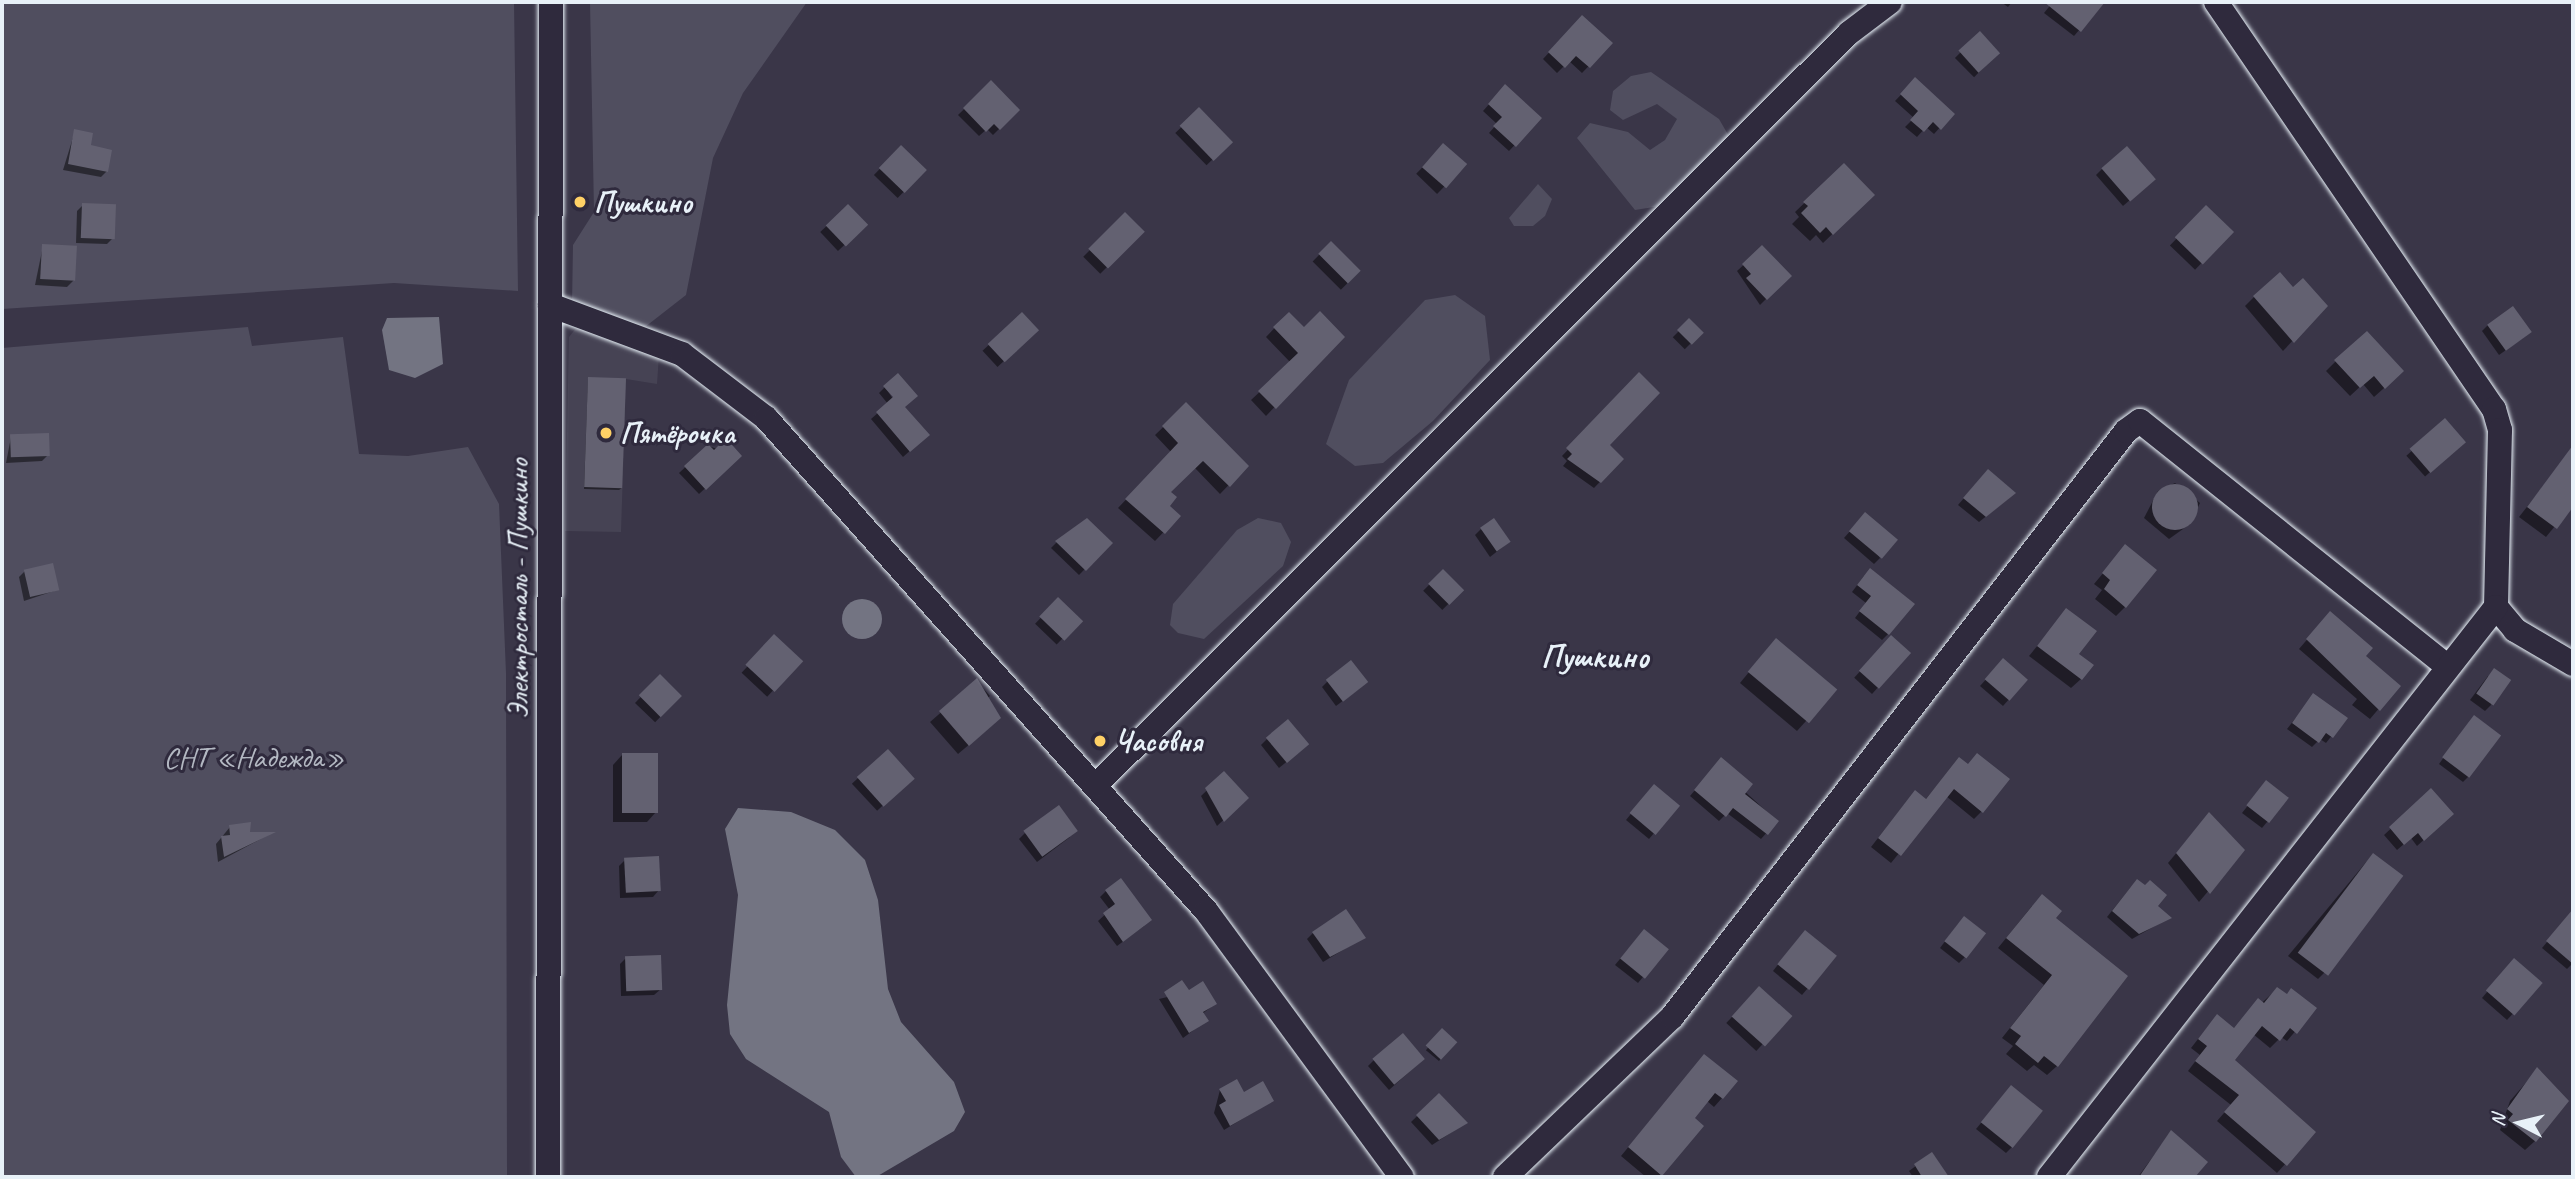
<!DOCTYPE html>
<html>
<head>
<meta charset="utf-8">
<style>
	body { margin:0 }
	#map { position:relative; width:2575px; height:1179px; overflow:hidden; background:#3a3648; font-family:Caveat,sans-serif }
	div>[style] { position:absolute }
	[style*='--x'] { left:calc(var(--x)*1px); top:calc(var(--y)*1px); width:calc(var(--w)*1px); rotate:calc(var(--a)*1deg) }
	.built>* { inset:0; background:#464354 }
	.green>* { inset:0; background:#504e5f }
	.water>* { inset:0; background:#737482 }
	.round { border-radius:50% }
	.shadow>* { inset:0; background:#0007; transform-origin:0 0 }
	.building>* { inset:0; background:#636171; transform-origin:0 0 }
	.roads { filter:drop-shadow(0 0 2px #e8f1f8) drop-shadow(0 0 2px #e8f1f8) }
	.minor>* { height:24px; margin:-12px; padding:0 12px; transform-origin:12px; border-radius:12px; background:#2f2a3d }
	.dots>* { width:19px; height:19px; translate:-50% -50%; box-sizing:border-box; border:4px solid #2f2a3d; border-radius:50% }
	span { translate:-50% -50%; white-space:nowrap; text-align:center; line-height:1.15; -webkit-text-stroke:6px #2f2a3d; paint-order:stroke }
	.poi-label { font-size:30px; color:#e8f1f8; font-weight:700 }
	.left { translate:0 -50%; text-align:left }
	.street-label { font-size:30px; color:#e8f1f8 }
	.park-label { font-size:30px; color:#b3b8c2 }
	.quarter-label { font-size:33px; color:#e8f1f8; font-weight:700 }
	.frame { position:absolute; inset:0; border:4px solid #e8f1f8; pointer-events:none }
	.north { position:absolute; left:2484px; top:1088px; width:70px; height:70px; -webkit-text-stroke:5px #2f2a3d; paint-order:stroke; rotate:277deg; font-size:19px; font-weight:700; line-height:28px; text-align:center; color:#e8f1f8 }
	.north::after { content:''; display:block; margin:auto; width:24px; height:32px; background:#e8f1f8; clip-path:polygon(50% 0,100% 100%,50% 72%,0 100%) }
</style>
</head>
<body>
<div id="map">
	<div class="built">
		<i style="clip-path:polygon(581px 322px,659px 355px,657px 384px,626px 379px,621px 532px,565px 531px,569px 337px)"></i>
	</div>
	<div class="green">
		<i style="clip-path:polygon(2px 2px,514px 2px,518px 291px,394px 283px,2px 309px)"></i>
		<i style="clip-path:polygon(590px 2px,807px 2px,743px 93px,713px 158px,686px 295px,645px 327px,572px 305px,573px 245px,594px 212px)"></i>
		<i style="clip-path:polygon(1651px 72px,1719px 119px,1730px 138px,1660px 206px,1635px 210px,1577px 138px,1590px 123px,1628px 132px,1650px 150px,1665px 140px,1677px 119px,1657px 104px,1623px 120px,1610px 110px,1613px 91px,1631px 76px)"></i>
		<i style="clip-path:polygon(1538px 184px,1552px 199px,1545px 216px,1533px 226px,1514px 226px,1509px 218px)"></i>
		<i style="clip-path:polygon(1455px 295px,1485px 316px,1490px 360px,1433px 421px,1383px 463px,1355px 466px,1326px 444px,1349px 380px,1425px 300px)"></i>
		<i style="clip-path:polygon(248px 327px,252px 346px,343px 337px,359px 454px,408px 456px,468px 447px,499px 504px,506px 673px,507px 1177px,2px 1177px,2px 348px)"></i>
		<i style="clip-path:polygon(1258px 518px,1281px 523px,1291px 542px,1283px 566px,1204px 639px,1178px 633px,1170px 625px,1173px 604px,1237px 530px)"></i>
	</div>
	<div class="water">
		<i style="clip-path:polygon(439px 317px,443px 364px,415px 378px,389px 370px,382px 330px,387px 318px)"></i>
		<i class="round" style="left:842px;top:599px;width:40px;height:40px"></i>
		<i style="clip-path:polygon(738px 808px,791px 812px,835px 830px,865px 860px,878px 900px,888px 989px,901px 1022px,954px 1082px,965px 1112px,954px 1131px,876px 1177px,856px 1177px,841px 1157px,829px 1112px,746px 1059px,730px 1034px,727px 1005px,738px 895px,725px 829px)"></i>
	</div>
	<div class="shadow">
		<i style="clip-path:polygon(2001px 2px,2012px 2px,2008px 7px)"></i>
		<i style="clip-path:polygon(2053px 2px,2092px 2px,2099px 7px,2074px 36px,2044px 13px)"></i>
		<i style="clip-path:polygon(1582px 17px,1611px 43px,1582px 73px,1569px 61px,1557px 73px,1543px 59px)"></i>
		<i style="left:1979px;top:34px;width:27px;height:34px;rotate:45deg"></i>
		<i style="clip-path:polygon(1915px 80px,1952px 114px,1934px 134px,1926px 127px,1917px 137px,1905px 127px,1914px 118px,1895px 101px)"></i>
		<i style="clip-path:polygon(991px 83px,1018px 110px,993px 135px,987px 129px,979px 136px,958px 115px)"></i>
		<i style="clip-path:polygon(1499px 93px,1540px 118px,1509px 151px,1489px 133px,1497px 124px,1483px 111px)"></i>
		<i style="left:1199px;top:110px;width:45px;height:33px;rotate:46deg"></i>
		<i style="clip-path:polygon(75px 131px,107px 171px,101px 177px,63px 170px)"></i>
		<i style="left:1444px;top:145px;width:29px;height:40px;rotate:44deg"></i>
		<i style="left:901px;top:147px;width:33px;height:39px;rotate:44deg"></i>
		<i style="clip-path:polygon(1844px 165px,1873px 195px,1823px 243px,1816px 235px,1810px 241px,1792px 224px,1799px 217px,1795px 212px)"></i>
		<i style="clip-path:polygon(2102px 169px,2147px 185px,2123px 206px,2096px 175px)"></i>
		<i style="clip-path:polygon(83px 205px,113px 238px,107px 244px,76px 243px,77px 211px)"></i>
		<i style="left:848px;top:206px;width:26px;height:38px;rotate:47deg"></i>
		<i style="left:2206px;top:208px;width:35px;height:52px;rotate:44deg"></i>
		<i style="left:1125px;top:215px;width:24px;height:59px;rotate:45deg"></i>
		<i style="left:1331px;top:243px;width:40px;height:26px;rotate:45deg"></i>
		<i style="clip-path:polygon(43px 246px,74px 280px,67px 287px,35px 285px)"></i>
		<i style="clip-path:polygon(1762px 248px,1789px 276px,1760px 305px,1737px 271px)"></i>
		<i style="clip-path:polygon(2292px 289px,2325px 306px,2283px 351px,2245px 306px,2254px 297px)"></i>
		<i style="left:1022px;top:314px;width:22px;height:54px;rotate:47deg"></i>
		<i style="clip-path:polygon(1288px 314px,1304px 330px,1342px 337px,1266px 416px,1251px 400px,1291px 363px,1266px 337px)"></i>
		<i style="left:1689px;top:321px;width:17px;height:23px;rotate:45deg"></i>
		<i style="clip-path:polygon(2488px 325px,2523px 338px,2499px 355px,2482px 331px)"></i>
		<i style="clip-path:polygon(2336px 361px,2392px 381px,2374px 397px,2363px 384px,2350px 396px,2326px 371px)"></i>
		<i style="clip-path:polygon(1639px 375px,1607px 445px,1622px 459px,1594px 488px,1563px 466px,1567px 461px,1562px 456px)"></i>
		<i style="clip-path:polygon(588px 379px,622px 488px,619px 490px,584px 489px)"></i>
		<i style="clip-path:polygon(885px 387px,921px 441px,903px 457px,871px 419px,888px 404px,879px 393px)"></i>
		<i style="clip-path:polygon(1186px 405px,1247px 466px,1220px 494px,1194px 467px,1169px 492px,1167px 506px,1179px 516px,1155px 541px,1118px 508px,1171px 452px,1155px 435px)"></i>
		<i style="left:2445px;top:421px;width:28px;height:52px;rotate:48deg"></i>
		<i style="clip-path:polygon(11px 437px,48px 455px,42px 461px,6px 463px)"></i>
		<i style="clip-path:polygon(708px 446px,740px 456px,699px 494px,679px 473px)"></i>
		<i style="clip-path:polygon(2570px 452px,2573px 504px,2546px 537px,2519px 517px)"></i>
		<i style="clip-path:polygon(1982px 477px,2008px 499px,1979px 522px,1958px 505px)"></i>
		<i style="clip-path:polygon(2175px 483px,2200px 503px,2190px 524px,2169px 539px,2144px 518px,2158px 491px)"></i>
		<i style="clip-path:polygon(1859px 521px,1880px 558px,1874px 564px,1844px 538px)"></i>
		<i style="clip-path:polygon(1481px 529px,1509px 542px,1490px 557px,1475px 535px)"></i>
		<i style="clip-path:polygon(1057px 542px,1110px 543px,1079px 575px,1051px 548px)"></i>
		<i style="clip-path:polygon(2125px 547px,2125px 607px,2116px 616px,2095px 599px,2102px 590px,2094px 584px)"></i>
		<i style="clip-path:polygon(25px 571px,57px 590px,24px 601px,19px 577px)"></i>
		<i style="left:1443px;top:571px;width:27px;height:28px;rotate:45deg"></i>
		<i style="clip-path:polygon(1864px 576px,1888px 634px,1882px 640px,1855px 618px,1866px 603px,1852px 592px)"></i>
		<i style="left:1058px;top:600px;width:30px;height:33px;rotate:44deg"></i>
		<i style="clip-path:polygon(2067px 610px,2081px 679px,2071px 688px,2029px 656px)"></i>
		<i style="clip-path:polygon(2322px 622px,2398px 686px,2370px 719px,2352px 705px,2357px 699px,2299px 649px)"></i>
		<i style="left:775px;top:637px;width:35px;height:49px;rotate:43deg"></i>
		<i style="left:1891px;top:637px;width:24px;height:55px;rotate:42deg"></i>
		<i style="clip-path:polygon(1767px 650px,1835px 689px,1797px 731px,1740px 683px)"></i>
		<i style="clip-path:polygon(1997px 667px,2026px 680px,2003px 706px,1980px 686px)"></i>
		<i style="clip-path:polygon(2488px 676px,2491px 705px,2485px 711px,2470px 700px)"></i>
		<i style="left:660px;top:677px;width:28px;height:36px;rotate:44deg"></i>
		<i style="clip-path:polygon(977px 681px,990px 696px,984px 701px,990px 727px,958px 754px,930px 722px)"></i>
		<i style="clip-path:polygon(1328px 681px,1360px 688px,1336px 706px,1322px 687px)"></i>
		<i style="clip-path:polygon(2313px 696px,2345px 719px,2326px 743px,2320px 739px,2312px 747px,2287px 729px)"></i>
		<i style="clip-path:polygon(2468px 724px,2469px 776px,2463px 782px,2439px 764px)"></i>
		<i style="clip-path:polygon(1267px 739px,1301px 750px,1279px 768px,1261px 745px)"></i>
		<i style="left:887px;top:751px;width:37px;height:48px;rotate:47deg"></i>
		<i style="clip-path:polygon(622px 755px,656px 812px,647px 822px,613px 822px,613px 765px)"></i>
		<i style="clip-path:polygon(1959px 759px,1982px 811px,1974px 819px,1946px 796px,1891px 863px,1871px 847px,1907px 801px,1925px 800px)"></i>
		<i style="clip-path:polygon(1716px 765px,1777px 821px,1761px 839px,1727px 813px,1719px 821px,1690px 796px)"></i>
		<i style="clip-path:polygon(1224px 774px,1247px 798px,1217px 826px,1201px 796px)"></i>
		<i style="clip-path:polygon(2261px 789px,2287px 798px,2262px 828px,2242px 813px)"></i>
		<i style="clip-path:polygon(2431px 791px,2446px 820px,2417px 846px,2411px 838px,2397px 850px,2384px 835px)"></i>
		<i style="clip-path:polygon(1648px 793px,1677px 806px,1649px 839px,1626px 820px)"></i>
		<i style="clip-path:polygon(2209px 814px,2243px 850px,2199px 902px,2168px 863px)"></i>
		<i style="clip-path:polygon(230px 827px,249px 834px,272px 833px,218px 862px,216px 844px)"></i>
		<i style="clip-path:polygon(1025px 833px,1070px 837px,1037px 862px,1019px 839px)"></i>
		<i style="clip-path:polygon(625px 860px,659px 890px,653px 897px,620px 898px,619px 866px)"></i>
		<i style="clip-path:polygon(2367px 861px,2324px 973px,2318px 979px,2288px 956px)"></i>
		<i style="clip-path:polygon(2131px 887px,2169px 918px,2132px 939px,2107px 917px)"></i>
		<i style="clip-path:polygon(1106px 891px,1144px 926px,1117px 946px,1098px 921px,1110px 910px,1100px 897px)"></i>
		<i style="clip-path:polygon(2032px 906px,2054px 918px,2057px 1066px,2047px 1075px,2034px 1065px,2027px 1071px,2006px 1054px,2013px 1046px,2002px 1038px,2044px 985px,1998px 948px)"></i>
		<i style="clip-path:polygon(2573px 911px,2573px 963px,2567px 969px,2542px 948px)"></i>
		<i style="clip-path:polygon(1958px 924px,1965px 957px,1959px 963px,1940px 948px)"></i>
		<i style="clip-path:polygon(1313px 933px,1363px 938px,1323px 962px,1307px 939px)"></i>
		<i style="clip-path:polygon(1638px 937px,1666px 949px,1638px 983px,1615px 965px)"></i>
		<i style="clip-path:polygon(1799px 938px,1835px 956px,1802px 995px,1773px 971px)"></i>
		<i style="clip-path:polygon(626px 958px,661px 989px,654px 995px,621px 996px,620px 964px)"></i>
		<i style="clip-path:polygon(2508px 967px,2540px 984px,2507px 1020px,2482px 998px)"></i>
		<i style="left:1759px;top:988px;width:41px;height:48px;rotate:43deg"></i>
		<i style="clip-path:polygon(2277px 989px,2314px 1009px,2287px 1041px,2281px 1037px,2270px 1048px,2253px 1034px,2233px 1060px,2314px 1132px,2277px 1173px,2217px 1121px,2231px 1105px,2188px 1071px,2200px 1055px,2191px 1048px,2209px 1025px,2233px 1029px)"></i>
		<i style="clip-path:polygon(1188px 992px,1215px 1004px,1202px 1014px,1206px 1021px,1183px 1038px,1159px 999px)"></i>
		<i style="left:1442px;top:1031px;width:17px;height:25px;rotate:40deg"></i>
		<i style="clip-path:polygon(1374px 1060px,1417px 1065px,1389px 1090px,1368px 1066px)"></i>
		<i style="clip-path:polygon(1696px 1065px,1722px 1098px,1714px 1107px,1707px 1101px,1693px 1118px,1702px 1126px,1658px 1177px,1646px 1177px,1621px 1156px)"></i>
		<i style="clip-path:polygon(2537px 1070px,2535px 1141px,2525px 1150px,2500px 1130px,2510px 1101px)"></i>
		<i style="clip-path:polygon(1220px 1090px,1272px 1101px,1224px 1130px,1214px 1113px)"></i>
		<i style="clip-path:polygon(2005px 1094px,2012px 1147px,2006px 1153px,1976px 1129px)"></i>
		<i style="clip-path:polygon(1439px 1095px,1466px 1123px,1432px 1145px,1411px 1122px)"></i>
		<i style="clip-path:polygon(2171px 1132px,2205px 1162px,2192px 1177px,2138px 1177px)"></i>
		<i style="clip-path:polygon(1932px 1154px,1947px 1177px,1913px 1177px,1909px 1171px)"></i>
	</div>
	<div class="building">
		<i style="clip-path:polygon(2044px 2px,2105px 2px,2081px 32px)"></i>
		<i style="clip-path:polygon(1582px 15px,1613px 43px,1590px 68px,1576px 56px,1565px 68px,1548px 52px)"></i>
		<i style="left:1980px;top:31px;width:30px;height:29px;rotate:48deg"></i>
		<i style="clip-path:polygon(1915px 77px,1955px 114px,1941px 130px,1933px 122px,1924px 132px,1910px 120px,1918px 111px,1900px 94px)"></i>
		<i style="clip-path:polygon(991px 80px,1020px 110px,1000px 130px,994px 124px,986px 132px,963px 108px)"></i>
		<i style="clip-path:polygon(1505px 84px,1542px 118px,1516px 147px,1493px 126px,1502px 117px,1488px 104px)"></i>
		<i style="left:1199px;top:107px;width:49px;height:27px;rotate:46deg"></i>
		<i style="clip-path:polygon(74px 129px,93px 133px,91px 145px,112px 150px,108px 172px,68px 164px)"></i>
		<i style="left:1443px;top:143px;width:32px;height:32px;rotate:41deg"></i>
		<i style="left:901px;top:145px;width:36px;height:32px;rotate:44deg"></i>
		<i style="left:2127px;top:146px;width:44px;height:34px;rotate:49deg"></i>
		<i style="clip-path:polygon(1844px 163px,1875px 195px,1833px 235px,1826px 227px,1820px 233px,1801px 213px,1808px 206px,1803px 202px)"></i>
		<i style="left:82px;top:203px;width:34px;height:35px;rotate:2deg"></i>
		<i style="left:848px;top:204px;width:29px;height:31px;rotate:46deg"></i>
		<i style="left:2206px;top:205px;width:39px;height:45px;rotate:44deg"></i>
		<i style="left:1125px;top:212px;width:28px;height:52px;rotate:45deg"></i>
		<i style="left:1331px;top:241px;width:42px;height:18px;rotate:45deg"></i>
		<i style="left:42px;top:244px;width:35px;height:35px;rotate:3deg"></i>
		<i style="clip-path:polygon(1762px 245px,1792px 276px,1767px 300px,1746px 278px,1751px 274px,1742px 264px)"></i>
		<i style="clip-path:polygon(2280px 272px,2293px 287px,2303px 278px,2328px 306px,2294px 343px,2253px 296px)"></i>
		<i style="left:2513px;top:306px;width:32px;height:32px;rotate:54deg"></i>
		<i style="clip-path:polygon(1320px 311px,1345px 337px,1276px 409px,1258px 391px,1298px 353px,1273px 327px,1289px 312px,1304px 327px)"></i>
		<i style="left:1022px;top:312px;width:25px;height:47px;rotate:47deg"></i>
		<i style="left:1689px;top:318px;width:21px;height:17px;rotate:45deg"></i>
		<i style="clip-path:polygon(2367px 331px,2404px 371px,2385px 389px,2374px 376px,2360px 388px,2334px 360px)"></i>
		<i style="clip-path:polygon(1639px 372px,1660px 393px,1610px 445px,1624px 459px,1601px 483px,1567px 459px,1572px 454px,1566px 448px)"></i>
		<i style="clip-path:polygon(898px 373px,918px 396px,905px 407px,930px 435px,910px 452px,876px 412px,893px 397px,883px 386px)"></i>
		<i style="left:588px;top:377px;width:38px;height:110px;rotate:2deg"></i>
		<i style="clip-path:polygon(1186px 402px,1249px 466px,1230px 487px,1203px 461px,1171px 492px,1177px 497px,1170px 506px,1181px 516px,1165px 534px,1125px 499px,1178px 443px,1162px 426px)"></i>
		<i style="left:2445px;top:418px;width:32px;height:47px;rotate:49deg"></i>
		<i style="left:49px;top:433px;width:23px;height:39px;rotate:88deg"></i>
		<i style="clip-path:polygon(726px 438px,742px 456px,706px 490px,684px 466px,708px 444px,714px 450px)"></i>
		<i style="clip-path:polygon(2573px 445px,2573px 507px,2557px 529px,2527px 507px)"></i>
		<i style="clip-path:polygon(1988px 469px,2016px 493px,1986px 517px,1963px 498px)"></i>
		<i class="round" style="left:2152px;top:484px;width:46px;height:46px"></i>
		<i style="left:1865px;top:512px;width:43px;height:25px;rotate:40deg"></i>
		<i style="clip-path:polygon(1087px 518px,1113px 543px,1086px 571px,1055px 541px)"></i>
		<i style="left:1494px;top:518px;width:29px;height:17px;rotate:55deg"></i>
		<i style="clip-path:polygon(2125px 544px,2157px 570px,2126px 608px,2104px 589px,2110px 580px,2102px 573px)"></i>
		<i style="left:53px;top:563px;width:28px;height:30px;rotate:77deg"></i>
		<i style="clip-path:polygon(1870px 568px,1915px 604px,1889px 635px,1859px 611px,1871px 596px,1857px 585px)"></i>
		<i style="left:1443px;top:569px;width:30px;height:21px;rotate:45deg"></i>
		<i style="left:1058px;top:597px;width:35px;height:27px;rotate:44deg"></i>
		<i style="clip-path:polygon(2066px 608px,2097px 631px,2079px 654px,2094px 665px,2082px 680px,2037px 646px)"></i>
		<i style="clip-path:polygon(2330px 611px,2373px 648px,2366px 656px,2401px 686px,2380px 711px,2306px 639px)"></i>
		<i style="left:774px;top:634px;width:40px;height:42px;rotate:43deg"></i>
		<i style="left:1891px;top:635px;width:27px;height:48px;rotate:42deg"></i>
		<i style="left:1776px;top:638px;width:80px;height:44px;rotate:40deg"></i>
		<i style="left:2003px;top:658px;width:33px;height:28px;rotate:41deg"></i>
		<i style="left:1351px;top:660px;width:28px;height:32px;rotate:52deg"></i>
		<i style="left:2494px;top:668px;width:21px;height:31px;rotate:35deg"></i>
		<i style="left:660px;top:674px;width:31px;height:30px;rotate:45deg"></i>
		<i style="clip-path:polygon(977px 678px,1001px 718px,969px 746px,939px 711px)"></i>
		<i style="clip-path:polygon(2313px 693px,2348px 718px,2333px 738px,2326px 733px,2319px 743px,2292px 723px)"></i>
		<i style="left:2474px;top:715px;width:34px;height:53px;rotate:37deg"></i>
		<i style="left:1288px;top:719px;width:33px;height:29px;rotate:50deg"></i>
		<i style="left:888px;top:749px;width:40px;height:42px;rotate:48deg"></i>
		<i style="left:622px;top:753px;width:36px;height:60px"></i>
		<i style="clip-path:polygon(1977px 753px,2010px 779px,1983px 813px,1954px 789px,1901px 856px,1878px 838px,1915px 790px,1926px 799px,1959px 757px,1968px 764px)"></i>
		<i style="clip-path:polygon(1721px 757px,1753px 784px,1745px 794px,1779px 821px,1768px 835px,1733px 808px,1726px 817px,1694px 790px)"></i>
		<i style="clip-path:polygon(1224px 771px,1249px 798px,1224px 822px,1205px 788px)"></i>
		<i style="left:2266px;top:780px;width:29px;height:32px;rotate:38deg"></i>
		<i style="left:1654px;top:784px;width:34px;height:38px;rotate:40deg"></i>
		<i style="clip-path:polygon(2431px 788px,2454px 814px,2424px 841px,2418px 833px,2404px 845px,2389px 827px)"></i>
		<i style="left:1059px;top:805px;width:32px;height:44px;rotate:54deg"></i>
		<i style="clip-path:polygon(2209px 812px,2245px 850px,2210px 894px,2176px 853px)"></i>
		<i style="clip-path:polygon(251px 822px,250px 832px,276px 832px,224px 857px,221px 836px,230px 835px,229px 825px)"></i>
		<i style="left:2373px;top:853px;width:38px;height:125px;rotate:37deg"></i>
		<i style="left:659px;top:856px;width:35px;height:35px;rotate:87deg"></i>
		<i style="clip-path:polygon(1121px 878px,1152px 920px,1123px 942px,1103px 913px,1115px 904px,1105px 890px)"></i>
		<i style="clip-path:polygon(2137px 879px,2145px 885px,2150px 880px,2167px 895px,2158px 906px,2172px 918px,2139px 934px,2112px 911px)"></i>
		<i style="clip-path:polygon(2042px 894px,2062px 911px,2056px 918px,2128px 976px,2058px 1067px,2044px 1056px,2038px 1063px,2015px 1044px,2021px 1036px,2010px 1028px,2052px 975px,2006px 938px)"></i>
		<i style="clip-path:polygon(1346px 909px,1366px 938px,1330px 957px,1312px 932px)"></i>
		<i style="clip-path:polygon(2573px 909px,2573px 964px,2546px 941px)"></i>
		<i style="left:1964px;top:916px;width:28px;height:32px;rotate:38deg"></i>
		<i style="left:1644px;top:929px;width:32px;height:38px;rotate:39deg"></i>
		<i style="left:1805px;top:930px;width:41px;height:44px;rotate:39deg"></i>
		<i style="left:661px;top:955px;width:35px;height:36px;rotate:88deg"></i>
		<i style="left:2514px;top:958px;width:38px;height:43px;rotate:41deg"></i>
		<i style="clip-path:polygon(1182px 980px,1189px 990px,1203px 981px,1217px 1004px,1203px 1012px,1209px 1021px,1189px 1033px,1164px 992px)"></i>
		<i style="left:1759px;top:986px;width:45px;height:41px;rotate:42deg"></i>
		<i style="clip-path:polygon(2277px 987px,2287px 994px,2291px 988px,2317px 1008px,2297px 1034px,2290px 1028px,2280px 1041px,2262px 1026px,2235px 1060px,2316px 1132px,2287px 1166px,2224px 1112px,2239px 1095px,2195px 1061px,2207px 1046px,2198px 1039px,2217px 1014px,2234px 1028px,2258px 998px,2264px 1003px)"></i>
		<i style="left:1442px;top:1028px;width:21px;height:24px;rotate:43deg"></i>
		<i style="left:1403px;top:1033px;width:34px;height:40px;rotate:50deg"></i>
		<i style="clip-path:polygon(1704px 1054px,1738px 1081px,1723px 1099px,1715px 1093px,1695px 1118px,1704px 1126px,1662px 1176px,1628px 1147px)"></i>
		<i style="clip-path:polygon(2537px 1067px,2569px 1101px,2536px 1142px,2508px 1120px,2513px 1114px,2507px 1109px)"></i>
		<i style="clip-path:polygon(1237px 1079px,1244px 1092px,1263px 1081px,1274px 1101px,1230px 1126px,1219px 1105px,1226px 1101px,1219px 1089px)"></i>
		<i style="left:2011px;top:1085px;width:41px;height:48px;rotate:39deg"></i>
		<i style="clip-path:polygon(1439px 1093px,1468px 1123px,1439px 1140px,1416px 1115px)"></i>
		<i style="clip-path:polygon(2171px 1130px,2208px 1162px,2195px 1177px,2139px 1177px)"></i>
		<i style="clip-path:polygon(1932px 1152px,1949px 1177px,1922px 1177px,1914px 1164px)"></i>
	</div>
	<div class="roads">
		<div class="minor">
			<i style="--x:2216;--y:2;--w:493;--a:55.7"></i>
			<i style="--x:2494;--y:409;--w:22;--a:74"></i>
			<i style="--x:2500;--y:430;--w:177;--a:91.3"></i>
			<i style="--x:2496;--y:607;--w:30;--a:50"></i>
			<i style="--x:2515;--y:630;--w:67;--a:30.4"></i>
			<i style="--x:550;--y:305;--w:141;--a:20.4"></i>
			<i style="--x:682;--y:354;--w:106;--a:37.3"></i>
			<i style="--x:766;--y:418;--w:662;--a:48.24"></i>
			<i style="--x:1207;--y:912;--w:329;--a:53.7"></i>
			<i style="--x:1096;--y:785;--w:1064;--a:-44.96"></i>
			<i style="--x:1849;--y:33;--w:51;--a:-37.1"></i>
			<i style="--x:548;--y:1177;--w:1175;--a:-89.85"></i>
			<i style="--x:1505;--y:1177;--w:231;--a:-43.8"></i>
			<i style="--x:1672;--y:1017;--w:741;--a:-52.23"></i>
			<i style="--x:2126;--y:431;--w:17;--a:-36"></i>
			<i style="--x:2140;--y:421;--w:394;--a:38.6"></i>
			<i style="--x:2049;--y:1177;--w:724;--a:-51.9"></i>
		</div>
	</div>
	<div class="dots">
		<i style="left:580px;top:202px;background:#ffd166"></i>
		<i style="left:606px;top:433px;background:#ffd166"></i>
		<i style="left:1100px;top:741px;background:#ffd166"></i>
	</div>
	<div class="poi-label">
		<span class="left" style="left:594px;top:202px">Пушкино</span>
		<span class="left" style="left:620px;top:433px">Пятёрочка</span>
		<span class="left" style="left:1114px;top:741px">Часовня</span>
	</div>
	<div class="street-label">
		<span style="left:518px;top:589px;rotate:-90deg">Электросталь - Пушкино</span>
	</div>
	<div class="park-label">
		<span style="left:254px;top:757px">СНТ «Надежда»</span>
	</div>
	<div class="quarter-label">
		<span style="left:1595px;top:657px">Пушкино</span>
	</div>
	<div class="frame"></div>
	<div class="north">N</div>
</div>
</body>
</html>
